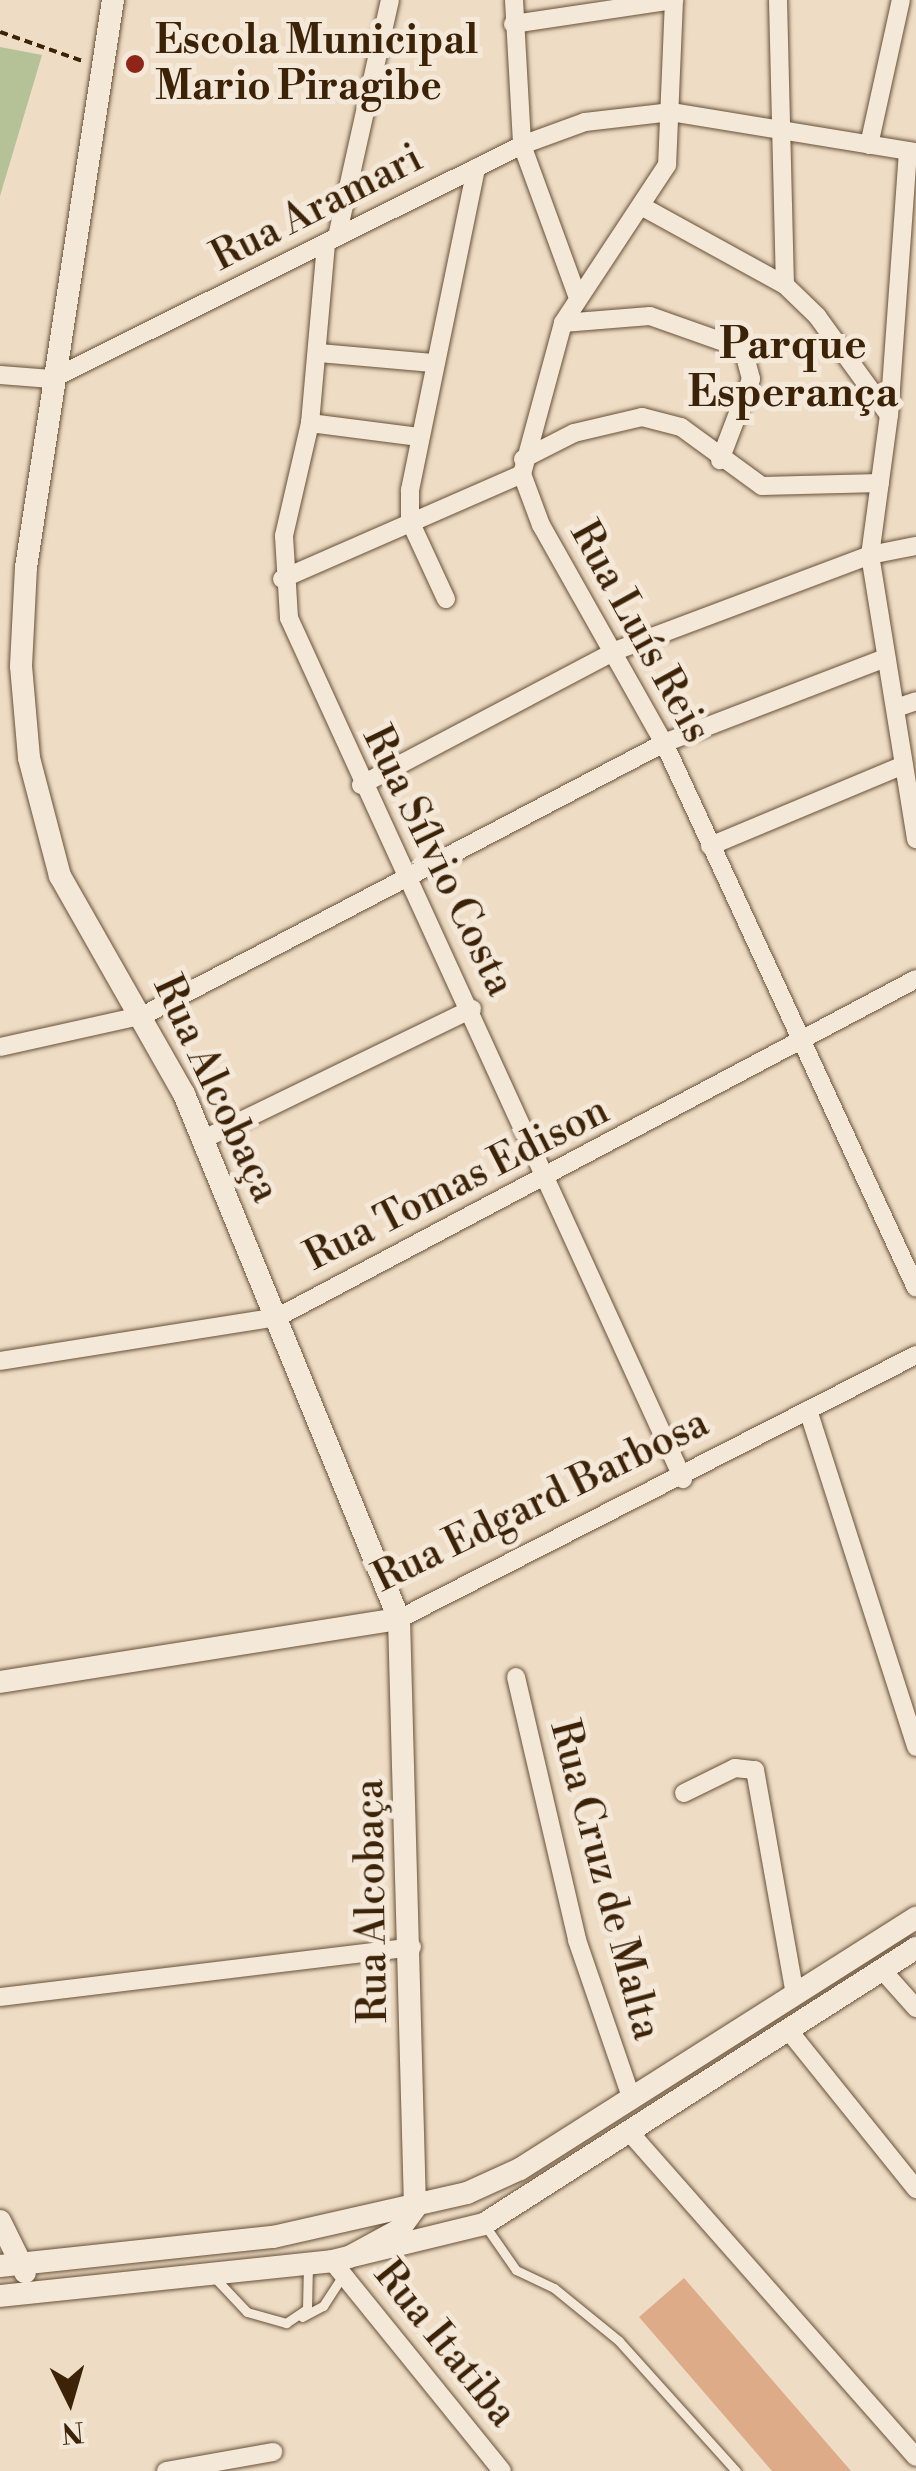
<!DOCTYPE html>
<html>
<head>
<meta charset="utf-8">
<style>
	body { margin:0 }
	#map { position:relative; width:916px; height:2471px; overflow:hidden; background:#eedcc5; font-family:"Libre Bodoni",serif }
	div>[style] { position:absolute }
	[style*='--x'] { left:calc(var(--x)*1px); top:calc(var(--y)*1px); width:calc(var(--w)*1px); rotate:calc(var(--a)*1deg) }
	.green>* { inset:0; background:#b5c197 }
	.building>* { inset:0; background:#ddab88 }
	.path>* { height:4px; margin-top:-2px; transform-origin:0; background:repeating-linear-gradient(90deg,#3c2308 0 8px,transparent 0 13px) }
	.roads { filter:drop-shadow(0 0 2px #685137) drop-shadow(0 0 2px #685137) }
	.lane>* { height:9px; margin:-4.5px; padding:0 4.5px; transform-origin:4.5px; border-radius:4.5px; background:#f4e8d9 }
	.street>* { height:18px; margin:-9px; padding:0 9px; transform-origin:9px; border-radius:9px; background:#f4e8d9 }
	.secondary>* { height:22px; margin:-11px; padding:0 11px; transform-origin:11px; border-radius:11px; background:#f4e8d9 }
	.dots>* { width:28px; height:28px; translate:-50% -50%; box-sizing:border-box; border:5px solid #f4e8d9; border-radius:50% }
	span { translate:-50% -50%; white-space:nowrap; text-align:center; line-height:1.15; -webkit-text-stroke:10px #f4e8d9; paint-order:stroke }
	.poi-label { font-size:40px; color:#3c2308; font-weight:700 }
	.left { translate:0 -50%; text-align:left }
	.street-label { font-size:40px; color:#3c2308 }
	.neighbourhood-label { font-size:42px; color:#3c2308; font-weight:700 }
	.north { position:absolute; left:20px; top:2351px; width:100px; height:100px; -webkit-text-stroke:8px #f4e8d9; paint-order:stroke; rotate:175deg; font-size:28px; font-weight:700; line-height:40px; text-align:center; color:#3c2308 }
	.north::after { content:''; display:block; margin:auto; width:35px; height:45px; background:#3c2308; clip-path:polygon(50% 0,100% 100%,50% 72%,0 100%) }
</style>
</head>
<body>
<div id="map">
	<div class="green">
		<i style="clip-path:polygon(0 47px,42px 55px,0 196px)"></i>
	</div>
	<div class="building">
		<i style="clip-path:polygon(684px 2278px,851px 2471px,772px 2471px,639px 2317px)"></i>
	</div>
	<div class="path">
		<i style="--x:0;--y:32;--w:90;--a:19.4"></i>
	</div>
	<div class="roads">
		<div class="lane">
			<i style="--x:484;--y:2224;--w:56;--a:55.2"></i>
			<i style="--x:516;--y:2270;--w:42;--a:25.3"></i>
			<i style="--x:554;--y:2288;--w:84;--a:39.2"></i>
			<i style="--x:619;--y:2341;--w:175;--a:48"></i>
			<i style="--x:214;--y:2277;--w:48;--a:46.7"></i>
			<i style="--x:247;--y:2312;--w:41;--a:15.8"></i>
			<i style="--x:286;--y:2323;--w:25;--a:-34"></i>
			<i style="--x:307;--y:2309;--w:43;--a:-88.7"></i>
			<i style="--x:302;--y:2317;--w:24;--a:-28"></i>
			<i style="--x:323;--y:2306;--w:35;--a:-57"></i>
		</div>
		<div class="street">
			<i style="--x:514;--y:0;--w:145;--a:86.8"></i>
			<i style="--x:522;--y:145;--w:160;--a:69.9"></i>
			<i style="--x:674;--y:0;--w:165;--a:92.4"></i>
			<i style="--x:667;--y:165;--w:189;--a:123.4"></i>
			<i style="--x:563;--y:323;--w:156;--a:105.2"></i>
			<i style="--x:522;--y:474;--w:54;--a:69.6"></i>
			<i style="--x:541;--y:525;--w:250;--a:60.6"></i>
			<i style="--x:664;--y:743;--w:600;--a:65.18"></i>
			<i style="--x:778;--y:0;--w:285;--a:88.6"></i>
			<i style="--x:513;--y:24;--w:163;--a:-8.5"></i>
			<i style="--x:869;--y:145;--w:148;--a:-77.6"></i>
			<i style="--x:908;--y:151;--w:265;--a:94.1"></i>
			<i style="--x:889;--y:415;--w:141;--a:97.7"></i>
			<i style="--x:870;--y:555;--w:288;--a:80.8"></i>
			<i style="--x:643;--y:207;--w:162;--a:28.8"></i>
			<i style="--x:785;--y:285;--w:45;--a:44.1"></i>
			<i style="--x:817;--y:316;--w:122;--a:54"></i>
			<i style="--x:337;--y:237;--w:243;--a:-77.4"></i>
			<i style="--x:326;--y:244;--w:180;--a:95.1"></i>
			<i style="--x:310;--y:423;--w:116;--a:103"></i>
			<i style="--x:284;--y:536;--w:82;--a:86.5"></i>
			<i style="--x:289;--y:618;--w:947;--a:65.41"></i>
			<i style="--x:563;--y:323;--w:87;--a:-4.6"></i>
			<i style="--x:650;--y:316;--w:99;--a:19.5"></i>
			<i style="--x:743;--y:349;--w:31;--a:75"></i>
			<i style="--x:751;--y:379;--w:87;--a:110.9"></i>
			<i style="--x:319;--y:353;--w:114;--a:5"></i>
			<i style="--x:0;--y:375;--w:52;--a:4.4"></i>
			<i style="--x:52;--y:379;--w:525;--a:-26.47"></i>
			<i style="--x:522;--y:145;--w:67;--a:-20.1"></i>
			<i style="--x:585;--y:122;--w:87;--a:-6.6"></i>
			<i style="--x:671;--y:112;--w:248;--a:9.3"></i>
			<i style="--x:310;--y:423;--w:110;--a:7.3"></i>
			<i style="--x:523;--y:459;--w:57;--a:-27"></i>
			<i style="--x:574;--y:433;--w:70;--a:-13.2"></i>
			<i style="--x:642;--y:417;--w:40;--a:14.4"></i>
			<i style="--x:681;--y:427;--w:100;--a:36.1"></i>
			<i style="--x:762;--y:486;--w:118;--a:-1.5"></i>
			<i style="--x:282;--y:579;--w:262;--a:-23.6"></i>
			<i style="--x:446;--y:599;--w:86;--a:-114.8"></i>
			<i style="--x:410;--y:521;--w:31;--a:-90"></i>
			<i style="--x:410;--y:490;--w:329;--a:-78.4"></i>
			<i style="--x:896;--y:708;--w:21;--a:-19"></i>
			<i style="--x:361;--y:785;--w:287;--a:-27.8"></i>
			<i style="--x:615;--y:651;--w:272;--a:-20.6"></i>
			<i style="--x:870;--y:555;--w:47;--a:-11.1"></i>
			<i style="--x:710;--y:846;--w:210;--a:-22.7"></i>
			<i style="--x:0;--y:1047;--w:148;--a:-12.5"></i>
			<i style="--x:144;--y:1015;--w:587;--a:-27.61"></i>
			<i style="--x:664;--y:743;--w:238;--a:-21"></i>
			<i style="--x:204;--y:1139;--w:298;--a:-25.9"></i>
			<i style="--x:0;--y:1361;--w:281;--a:-9"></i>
			<i style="--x:278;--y:1317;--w:722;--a:-27.91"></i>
			<i style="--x:808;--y:1410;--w:354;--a:72.2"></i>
			<i style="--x:399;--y:1619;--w:581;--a:-27.05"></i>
			<i style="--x:516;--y:1677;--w:270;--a:76.9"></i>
			<i style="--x:577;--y:1940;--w:169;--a:71"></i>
			<i style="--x:684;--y:1793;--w:57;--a:-26.1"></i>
			<i style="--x:735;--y:1768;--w:20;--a:6"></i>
			<i style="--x:755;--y:1770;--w:228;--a:79.9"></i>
			<i style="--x:883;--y:1971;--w:50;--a:48.3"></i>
			<i style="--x:0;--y:1997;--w:415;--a:-6.9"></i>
			<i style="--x:789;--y:2031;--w:203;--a:51.2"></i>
			<i style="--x:632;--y:2135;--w:429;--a:48.6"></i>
			<i style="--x:332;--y:2261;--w:270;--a:51"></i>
			<i style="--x:166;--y:2471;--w:109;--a:-10.1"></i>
		</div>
		<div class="secondary">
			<i style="--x:113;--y:0;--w:574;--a:98.72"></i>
			<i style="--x:26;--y:567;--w:99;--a:92.9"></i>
			<i style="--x:21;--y:666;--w:92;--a:85"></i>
			<i style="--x:29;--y:758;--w:122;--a:75.3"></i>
			<i style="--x:60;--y:876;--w:251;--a:60.4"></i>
			<i style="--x:184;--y:1094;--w:567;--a:67.73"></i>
			<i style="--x:399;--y:1619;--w:589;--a:88.44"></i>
			<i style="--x:415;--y:2208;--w:27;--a:126"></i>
			<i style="--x:399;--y:2230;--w:57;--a:151.6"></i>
			<i style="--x:0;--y:1682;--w:404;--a:-9"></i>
			<i style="--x:0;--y:2221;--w:57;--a:63.9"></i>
			<i style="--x:0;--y:2266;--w:275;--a:-6.1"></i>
			<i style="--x:273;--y:2237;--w:199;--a:-12.8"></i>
			<i style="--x:467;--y:2193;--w:58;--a:-24.4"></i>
			<i style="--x:520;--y:2169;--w:469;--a:-32.4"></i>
			<i style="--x:0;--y:2296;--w:334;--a:-6"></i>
			<i style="--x:332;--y:2261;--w:156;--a:-13.7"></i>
			<i style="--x:484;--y:2224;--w:513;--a:-32.57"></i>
		</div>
	</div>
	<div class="dots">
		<i style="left:135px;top:64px;background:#8f2418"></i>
	</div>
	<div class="poi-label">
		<span class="left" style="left:155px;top:64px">Escola Municipal<br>Mario Piragibe</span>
	</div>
	<div class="street-label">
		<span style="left:317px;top:208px;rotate:-27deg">Rua Aramari</span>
		<span style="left:640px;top:632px;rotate:61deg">Rua Luís Reis</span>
		<span style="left:438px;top:861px;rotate:64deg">Rua Sílvio Costa</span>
		<span style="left:216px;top:1089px;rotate:65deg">Rua Alcobaça</span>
		<span style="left:457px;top:1184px;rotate:-27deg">Rua Tomas Edison</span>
		<span style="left:541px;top:1501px;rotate:-26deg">Rua Edgard Barbosa</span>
		<span style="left:605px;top:1880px;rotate:75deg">Rua Cruz de Malta</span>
		<span style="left:372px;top:1901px;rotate:-91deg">Rua Alcobaça</span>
		<span style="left:445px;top:2344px;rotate:51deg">Rua Itatiba</span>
	</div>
	<div class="neighbourhood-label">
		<span style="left:793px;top:370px">Parque<br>Esperança</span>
	</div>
	<div class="north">N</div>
</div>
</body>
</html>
